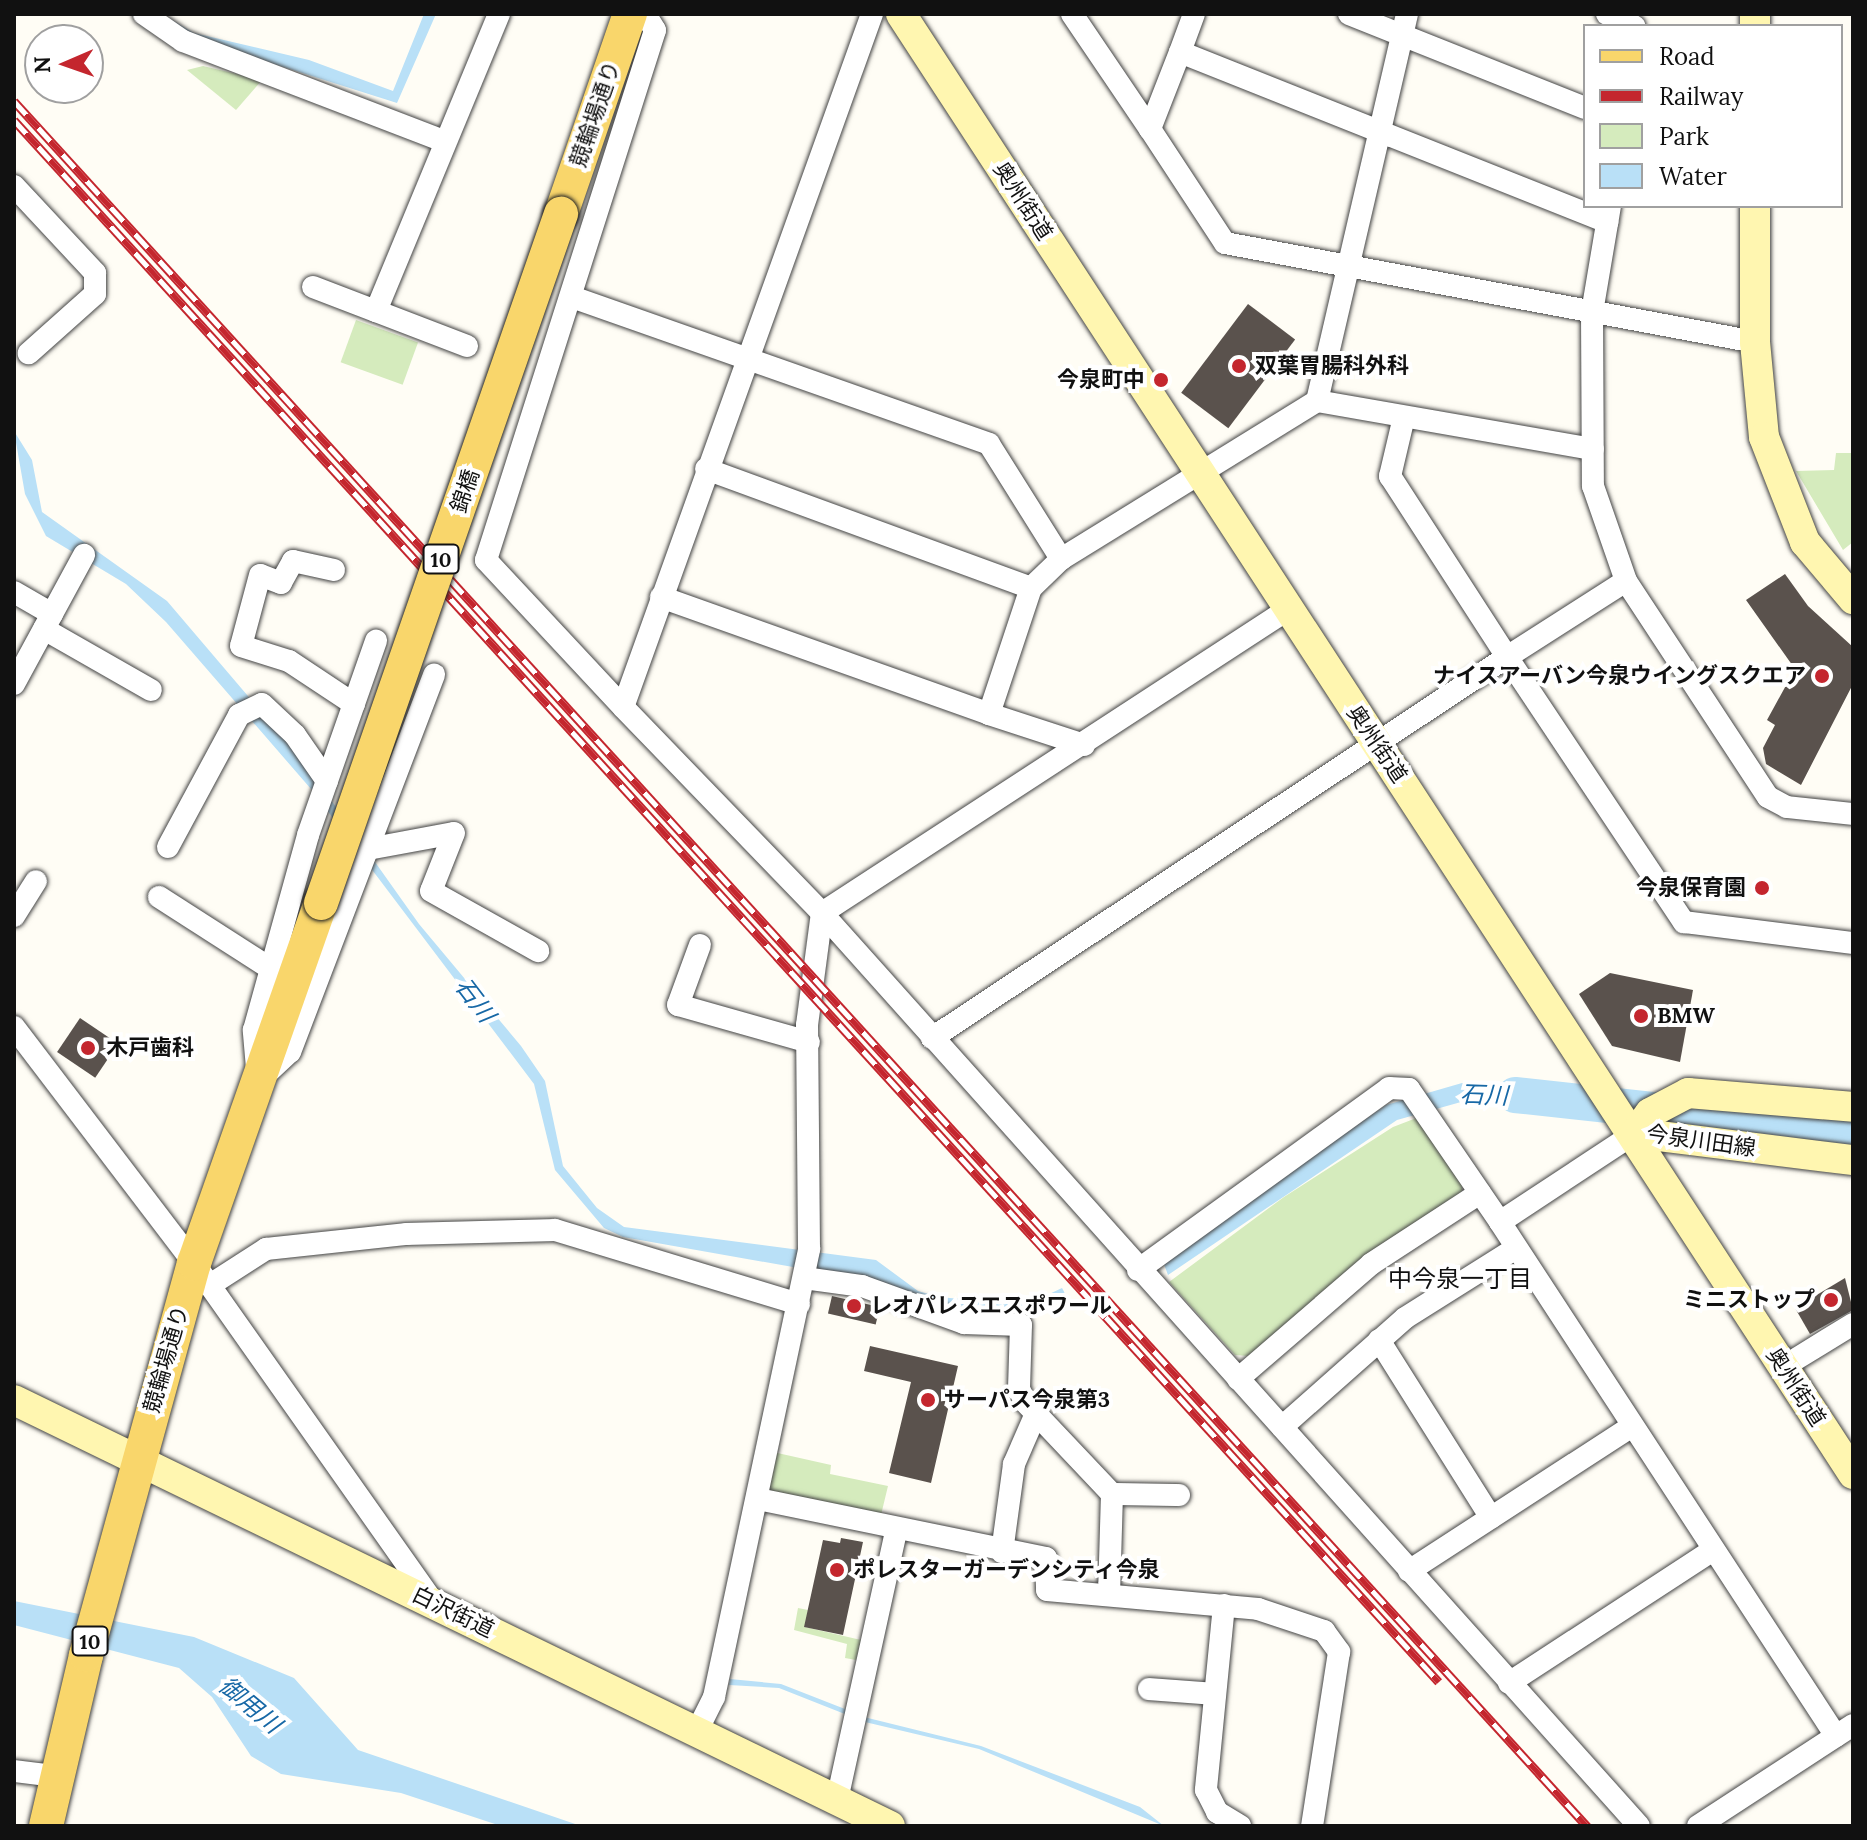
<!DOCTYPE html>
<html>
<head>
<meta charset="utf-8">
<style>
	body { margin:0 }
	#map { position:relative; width:1867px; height:1840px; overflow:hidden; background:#fffdf5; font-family:Lora,"Noto Sans JP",serif }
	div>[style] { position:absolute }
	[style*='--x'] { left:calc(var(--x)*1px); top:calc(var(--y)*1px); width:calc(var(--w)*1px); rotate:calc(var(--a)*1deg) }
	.green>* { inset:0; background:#d5ebbd; transform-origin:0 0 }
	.water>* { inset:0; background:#b9e0f7 }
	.river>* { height:36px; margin:-18px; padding:0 18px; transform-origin:18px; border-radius:18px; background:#b9e0f7 }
	.building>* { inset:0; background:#5a524d; transform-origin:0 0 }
	.roads { filter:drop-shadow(0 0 2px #444) drop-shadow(0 0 2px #444) }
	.street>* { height:22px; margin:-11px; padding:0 11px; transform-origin:11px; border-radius:11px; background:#fff }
	.secondary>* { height:30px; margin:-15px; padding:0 15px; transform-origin:15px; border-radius:15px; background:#fff6b0 }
	.primary>* { height:34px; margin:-17px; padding:0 17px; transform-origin:17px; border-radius:17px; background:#f9d66b }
	.rail>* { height:9px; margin-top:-4.5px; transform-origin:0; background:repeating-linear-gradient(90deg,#fff 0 18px,#c4262e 0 36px); box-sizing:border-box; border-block:2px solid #c4262e }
	.bridges { filter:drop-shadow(0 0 2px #222) drop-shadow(0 0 2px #222) }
	.primary-bridge>* { height:34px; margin:-17px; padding:0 17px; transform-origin:17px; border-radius:17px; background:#f9d66b }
	.dots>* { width:22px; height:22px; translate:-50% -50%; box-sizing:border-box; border:4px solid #fff; border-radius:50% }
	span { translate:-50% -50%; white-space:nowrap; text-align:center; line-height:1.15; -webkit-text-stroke:8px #fff; paint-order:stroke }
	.shield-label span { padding:2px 6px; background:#fff; border:2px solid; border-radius:6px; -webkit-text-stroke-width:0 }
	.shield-label { font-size:20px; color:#111; font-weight:700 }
	.street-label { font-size:22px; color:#111 }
	.poi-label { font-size:22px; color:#111; font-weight:700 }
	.left { translate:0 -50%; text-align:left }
	.right { translate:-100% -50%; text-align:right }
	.water-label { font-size:24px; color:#1768a6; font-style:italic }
	.neighbourhood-label { font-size:24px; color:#111 }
	.frame { position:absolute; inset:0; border:16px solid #111; pointer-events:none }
	.legend { position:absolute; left:1583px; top:24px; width:260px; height:184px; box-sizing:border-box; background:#fff; border:2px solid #a0a0a0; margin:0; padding:10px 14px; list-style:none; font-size:24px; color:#111 }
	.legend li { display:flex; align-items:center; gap:16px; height:40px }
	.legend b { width:40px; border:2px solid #a0a0a0 }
	.north { position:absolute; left:24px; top:24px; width:80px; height:80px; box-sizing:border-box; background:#fff; border:2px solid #a0a0a0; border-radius:50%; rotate:268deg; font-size:22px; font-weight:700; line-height:32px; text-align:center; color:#111 }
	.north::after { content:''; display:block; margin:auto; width:28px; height:36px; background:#c4262e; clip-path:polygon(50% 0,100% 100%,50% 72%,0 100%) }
</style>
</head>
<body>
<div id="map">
	<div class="green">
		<i style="clip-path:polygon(203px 66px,262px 80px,236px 110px,187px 70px)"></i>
		<i style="left:356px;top:320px;width:66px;height:45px;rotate:20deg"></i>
		<i style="clip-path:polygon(1836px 453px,1853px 453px,1853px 542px,1843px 550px,1796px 471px,1834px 470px)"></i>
		<i style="clip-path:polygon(1419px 1117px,1463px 1182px,1461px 1196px,1383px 1246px,1249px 1356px,1235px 1355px,1169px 1282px,1284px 1197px,1393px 1127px)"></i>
		<i style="clip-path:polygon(773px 1452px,831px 1465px,830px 1474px,888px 1486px,881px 1515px,770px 1492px,765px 1485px)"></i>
		<i style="clip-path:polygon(798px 1608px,808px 1610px,805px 1627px,861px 1640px,856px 1660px,845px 1658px,847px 1644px,794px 1630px)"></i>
	</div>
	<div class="water">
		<i style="clip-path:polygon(162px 14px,194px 33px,309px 60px,393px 91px,424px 14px,436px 14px,397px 103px,192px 38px)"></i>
		<i style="clip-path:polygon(14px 431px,32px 460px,42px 512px,167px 601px,304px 762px,419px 924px,521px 1046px,545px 1081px,563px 1166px,597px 1208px,624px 1227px,876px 1260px,918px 1291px,939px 1297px,1026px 1305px,1062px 1288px,1068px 1299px,1026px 1314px,954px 1310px,872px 1281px,623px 1237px,604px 1228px,555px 1170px,534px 1084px,311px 789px,166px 622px,126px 584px,46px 536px,25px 494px)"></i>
		<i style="clip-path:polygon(1497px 1082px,1563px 1090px,1561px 1107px,1461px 1102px,1397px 1120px,1168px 1275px,1162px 1259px,1386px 1105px,1462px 1083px)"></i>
		<i style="clip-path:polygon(14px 1601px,194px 1637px,294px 1678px,358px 1750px,581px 1826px,501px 1826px,401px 1793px,281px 1774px,251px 1756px,212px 1697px,179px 1668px,14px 1625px)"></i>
		<i style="clip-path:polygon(730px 1679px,781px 1684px,868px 1718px,981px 1746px,1140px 1807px,1164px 1826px,979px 1749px,865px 1722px,779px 1688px,729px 1685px)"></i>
	</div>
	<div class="river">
		<i style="--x:1515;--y:1095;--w:340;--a:6.2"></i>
	</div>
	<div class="building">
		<i style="left:1248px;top:304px;width:59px;height:111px;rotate:37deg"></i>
		<i style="clip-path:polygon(1785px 574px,1808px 606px,1853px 647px,1853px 684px,1801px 785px,1766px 764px,1763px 748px,1775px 725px,1767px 720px,1795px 669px,1746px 600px)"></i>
		<i style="clip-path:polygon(1610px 973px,1693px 990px,1680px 1062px,1612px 1046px,1579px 994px)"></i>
		<i style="left:80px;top:1018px;width:46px;height:41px;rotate:34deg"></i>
		<i style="clip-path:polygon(1845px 1278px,1853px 1310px,1810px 1334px,1795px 1308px)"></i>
		<i style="left:832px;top:1296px;width:49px;height:18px;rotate:13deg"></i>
		<i style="clip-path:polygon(870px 1346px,958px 1366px,931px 1483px,889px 1473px,911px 1382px,864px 1371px)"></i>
		<i style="clip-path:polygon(841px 1538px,863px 1542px,843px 1635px,804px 1627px,823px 1540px,840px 1543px)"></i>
	</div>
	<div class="roads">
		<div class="street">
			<i style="--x:144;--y:14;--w:47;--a:34.7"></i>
			<i style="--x:183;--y:41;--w:280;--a:21"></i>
			<i style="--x:872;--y:14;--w:736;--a:109.76"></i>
			<i style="--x:623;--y:707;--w:286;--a:46"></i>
			<i style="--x:822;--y:913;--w:1225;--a:48.18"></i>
			<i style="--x:1072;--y:14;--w:139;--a:55.9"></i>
			<i style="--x:1194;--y:14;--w:40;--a:110.2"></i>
			<i style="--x:1180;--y:52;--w:460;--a:21.7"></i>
			<i style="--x:1349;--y:14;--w:254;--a:21.7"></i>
			<i style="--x:1607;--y:14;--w:30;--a:24"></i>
			<i style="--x:1180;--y:52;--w:83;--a:111.3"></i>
			<i style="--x:1150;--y:129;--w:136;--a:56.7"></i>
			<i style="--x:1225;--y:243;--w:539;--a:10.58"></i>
			<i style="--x:14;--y:186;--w:119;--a:47"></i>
			<i style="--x:95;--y:273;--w:21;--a:90"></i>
			<i style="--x:95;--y:294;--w:89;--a:138.2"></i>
			<i style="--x:1610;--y:206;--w:108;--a:99.6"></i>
			<i style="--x:1592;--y:312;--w:174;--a:89.7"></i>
			<i style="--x:1593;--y:486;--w:101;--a:70.8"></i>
			<i style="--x:1626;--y:581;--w:258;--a:56.7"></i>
			<i style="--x:1768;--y:797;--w:21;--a:28"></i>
			<i style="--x:1787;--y:807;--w:66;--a:6.1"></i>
			<i style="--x:313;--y:287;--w:67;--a:20.9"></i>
			<i style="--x:572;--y:297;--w:442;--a:19.4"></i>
			<i style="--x:989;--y:444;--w:136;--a:57.9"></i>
			<i style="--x:467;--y:346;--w:97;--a:-159"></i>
			<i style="--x:376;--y:311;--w:321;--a:-67.5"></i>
			<i style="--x:1317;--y:401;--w:280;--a:9.9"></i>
			<i style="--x:1404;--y:417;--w:61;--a:103.3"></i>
			<i style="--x:1390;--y:476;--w:216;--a:57.1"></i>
			<i style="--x:1507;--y:657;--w:141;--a:-32.6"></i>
			<i style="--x:706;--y:469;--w:346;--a:20.1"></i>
			<i style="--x:334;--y:570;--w:42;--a:-167.6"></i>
			<i style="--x:293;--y:561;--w:25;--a:119"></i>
			<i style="--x:281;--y:583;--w:22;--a:-159"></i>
			<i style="--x:260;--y:575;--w:73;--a:105"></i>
			<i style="--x:241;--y:646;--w:50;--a:17.4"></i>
			<i style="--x:289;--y:661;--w:78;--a:33.5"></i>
			<i style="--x:14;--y:592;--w:44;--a:30.1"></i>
			<i style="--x:661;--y:597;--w:348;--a:19.6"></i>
			<i style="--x:44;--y:629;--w:123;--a:29.7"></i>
			<i style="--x:14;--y:684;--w:147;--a:-61.5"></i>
			<i style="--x:623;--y:707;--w:201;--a:-133"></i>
			<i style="--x:486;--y:560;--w:556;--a:-72.31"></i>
			<i style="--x:655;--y:30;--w:19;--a:-122"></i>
			<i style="--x:1084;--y:745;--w:100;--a:-161.9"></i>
			<i style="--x:989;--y:714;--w:133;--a:-71.6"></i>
			<i style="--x:1031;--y:588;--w:42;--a:-44"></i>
			<i style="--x:1061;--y:559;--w:301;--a:-31.7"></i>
			<i style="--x:1317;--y:401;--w:397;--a:-76.9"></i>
			<i style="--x:168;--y:847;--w:150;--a:-61.7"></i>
			<i style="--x:239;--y:715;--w:25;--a:-26"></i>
			<i style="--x:262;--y:704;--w:45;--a:43.2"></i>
			<i style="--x:295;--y:735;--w:56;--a:55.2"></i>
			<i style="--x:368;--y:849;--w:87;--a:-10.5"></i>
			<i style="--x:454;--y:833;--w:62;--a:111.6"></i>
			<i style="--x:431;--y:891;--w:123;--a:29.3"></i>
			<i style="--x:159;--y:897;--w:133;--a:32.7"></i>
			<i style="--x:14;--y:916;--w:41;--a:-57.8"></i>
			<i style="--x:700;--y:945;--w:64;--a:110.1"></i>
			<i style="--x:678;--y:1005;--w:136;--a:15.8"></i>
			<i style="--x:14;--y:1027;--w:297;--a:52.7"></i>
			<i style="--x:194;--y:1263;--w:413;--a:54.8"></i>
			<i style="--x:932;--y:1038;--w:690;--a:-33.53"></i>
			<i style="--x:1507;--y:657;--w:319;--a:56.3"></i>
			<i style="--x:1684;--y:922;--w:170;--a:7.1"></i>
			<i style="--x:257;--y:1068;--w:38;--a:-95"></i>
			<i style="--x:254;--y:1030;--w:202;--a:-74.5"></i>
			<i style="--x:308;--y:835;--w:206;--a:-70.7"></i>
			<i style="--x:265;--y:1075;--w:34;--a:-43"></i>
			<i style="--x:290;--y:1052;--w:404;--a:-69.1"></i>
			<i style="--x:1500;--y:1222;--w:614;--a:56.83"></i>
			<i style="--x:1138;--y:1270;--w:310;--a:-35.9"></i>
			<i style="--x:1389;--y:1088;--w:20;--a:3"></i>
			<i style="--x:1409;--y:1089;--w:161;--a:55.6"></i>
			<i style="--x:1500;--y:1222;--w:162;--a:-33.4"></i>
			<i style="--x:804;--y:1278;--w:59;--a:7.9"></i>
			<i style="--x:862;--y:1286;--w:109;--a:19.9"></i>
			<i style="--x:964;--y:1323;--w:57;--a:2"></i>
			<i style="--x:1021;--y:1325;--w:64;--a:91.8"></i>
			<i style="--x:1019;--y:1389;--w:14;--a:65"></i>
			<i style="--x:1025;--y:1402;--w:127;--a:46.6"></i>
			<i style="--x:1112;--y:1494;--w:101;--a:91.7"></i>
			<i style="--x:210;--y:1285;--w:67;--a:-32.7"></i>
			<i style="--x:266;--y:1249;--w:142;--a:-6.1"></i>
			<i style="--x:407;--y:1234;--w:148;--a:-1.5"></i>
			<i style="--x:555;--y:1230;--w:255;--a:16.9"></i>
			<i style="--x:1379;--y:1340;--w:210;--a:57.8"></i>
			<i style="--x:1783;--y:1367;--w:82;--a:-31.6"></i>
			<i style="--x:1238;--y:1379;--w:176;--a:-40.8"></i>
			<i style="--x:1371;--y:1264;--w:130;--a:-33.1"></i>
			<i style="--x:1282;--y:1427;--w:164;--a:-41.5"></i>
			<i style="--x:1405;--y:1318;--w:131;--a:-32.2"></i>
			<i style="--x:1112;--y:1494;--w:67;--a:0.9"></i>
			<i style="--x:758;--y:1499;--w:294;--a:11.6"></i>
			<i style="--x:1046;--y:1558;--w:32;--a:88"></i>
			<i style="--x:1047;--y:1590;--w:212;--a:5.1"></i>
			<i style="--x:1258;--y:1609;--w:70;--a:18.4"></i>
			<i style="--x:1324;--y:1631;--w:26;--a:54"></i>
			<i style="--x:1339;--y:1652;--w:176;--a:98.8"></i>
			<i style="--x:1002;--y:1552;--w:89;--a:-82.2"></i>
			<i style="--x:1014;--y:1464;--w:50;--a:-66.5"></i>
			<i style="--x:1409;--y:1571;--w:266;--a:-33"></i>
			<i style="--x:1224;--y:1605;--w:186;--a:95.6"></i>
			<i style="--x:1206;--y:1790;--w:25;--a:63"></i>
			<i style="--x:1217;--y:1812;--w:27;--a:31"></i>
			<i style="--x:1509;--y:1683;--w:244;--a:-33.1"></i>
			<i style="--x:1149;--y:1689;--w:66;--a:4.3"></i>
			<i style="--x:696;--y:1733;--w:40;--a:-63.4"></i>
			<i style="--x:714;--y:1697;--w:458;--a:-78"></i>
			<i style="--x:809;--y:1249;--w:224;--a:-90.5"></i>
			<i style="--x:807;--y:1025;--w:113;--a:-82.4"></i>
			<i style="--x:822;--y:913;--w:555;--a:-33.09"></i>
			<i style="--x:14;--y:1771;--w:41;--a:7"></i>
			<i style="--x:837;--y:1800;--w:275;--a:-77.6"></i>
			<i style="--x:1698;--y:1826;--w:185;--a:-33.1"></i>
		</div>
		<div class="secondary">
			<i style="--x:901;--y:14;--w:1743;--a:56.89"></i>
			<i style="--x:1755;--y:26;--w:12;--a:-90"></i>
			<i style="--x:1755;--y:206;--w:136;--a:90"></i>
			<i style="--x:1755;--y:342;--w:95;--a:84.6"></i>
			<i style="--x:1764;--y:437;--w:113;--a:68.7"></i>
			<i style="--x:1805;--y:542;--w:75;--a:49.9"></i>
			<i style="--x:1635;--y:1133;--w:25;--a:-53"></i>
			<i style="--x:1650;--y:1113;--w:43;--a:-27.8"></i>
			<i style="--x:1688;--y:1093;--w:166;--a:4.8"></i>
			<i style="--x:1635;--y:1133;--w:220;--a:7.1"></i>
			<i style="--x:14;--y:1400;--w:974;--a:25.93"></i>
		</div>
		<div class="primary">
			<i style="--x:561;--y:214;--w:212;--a:-71"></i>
			<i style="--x:46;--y:1826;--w:176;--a:-76.8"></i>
			<i style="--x:86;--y:1655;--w:407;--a:-74.6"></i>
			<i style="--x:194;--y:1263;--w:382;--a:-70.6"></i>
		</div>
	</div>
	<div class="rail">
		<i style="--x:14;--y:101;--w:2335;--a:47.64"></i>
		<i style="--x:14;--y:120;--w:2114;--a:47.63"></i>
	</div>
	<div class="bridges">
		<div class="primary-bridge">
			<i style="--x:321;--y:903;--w:730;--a:-70.8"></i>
		</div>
	</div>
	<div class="dots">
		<i style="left:1239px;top:366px;background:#c4262e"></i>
		<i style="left:1161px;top:380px;background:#c4262e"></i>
		<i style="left:1822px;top:676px;background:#c4262e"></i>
		<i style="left:1762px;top:888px;background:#c4262e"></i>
		<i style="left:1641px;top:1016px;background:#c4262e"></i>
		<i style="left:88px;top:1048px;background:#c4262e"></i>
		<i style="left:1831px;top:1300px;background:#c4262e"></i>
		<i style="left:854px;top:1306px;background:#c4262e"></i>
		<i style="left:928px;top:1400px;background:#c4262e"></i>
		<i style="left:837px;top:1570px;background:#c4262e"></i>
	</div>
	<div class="shield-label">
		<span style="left:441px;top:559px">10</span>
		<span style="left:90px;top:1641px">10</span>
	</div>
	<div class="street-label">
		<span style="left:595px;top:114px;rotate:-71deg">競輪場通り</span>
		<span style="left:1023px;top:201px;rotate:57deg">奥州街道</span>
		<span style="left:465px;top:491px;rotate:-71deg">錦橋</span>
		<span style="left:1377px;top:744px;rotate:56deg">奥州街道</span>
		<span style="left:1701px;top:1141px;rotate:8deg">今泉川田線</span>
		<span style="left:166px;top:1359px;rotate:-74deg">競輪場通り</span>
		<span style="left:1796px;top:1387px;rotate:57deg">奥州街道</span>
		<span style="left:453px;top:1612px;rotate:26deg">白沢街道</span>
	</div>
	<div class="poi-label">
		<span class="left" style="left:1255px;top:366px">双葉胃腸科外科</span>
		<span class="right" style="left:1145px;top:380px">今泉町中</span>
		<span class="right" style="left:1806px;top:676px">ナイスアーバン今泉ウイングスクエア</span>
		<span class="right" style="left:1746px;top:888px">今泉保育園</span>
		<span class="left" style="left:1657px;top:1016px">BMW</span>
		<span class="left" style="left:106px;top:1048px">木戸歯科</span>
		<span class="right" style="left:1815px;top:1300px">ミニストップ</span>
		<span class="left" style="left:870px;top:1306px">レオパレスエスポワール</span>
		<span class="left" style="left:944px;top:1400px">サーパス今泉第3</span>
		<span class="left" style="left:853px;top:1570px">ポレスターガーデンシティ今泉</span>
	</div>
	<div class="water-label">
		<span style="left:475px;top:1000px;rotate:53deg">石川</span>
		<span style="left:1484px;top:1095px;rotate:2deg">石川</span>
		<span style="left:250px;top:1705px;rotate:40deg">御用川</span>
	</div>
	<div class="neighbourhood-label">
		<span style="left:1460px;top:1279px">中今泉一丁目</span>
	</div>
	<div class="frame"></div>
	<ul class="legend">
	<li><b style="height:10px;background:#f9d66b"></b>Road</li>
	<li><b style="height:10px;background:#c4262e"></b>Railway</li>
	<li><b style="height:22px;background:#d5ebbd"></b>Park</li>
	<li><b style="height:22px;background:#b9e0f7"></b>Water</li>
	</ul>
	<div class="north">N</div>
</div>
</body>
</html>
